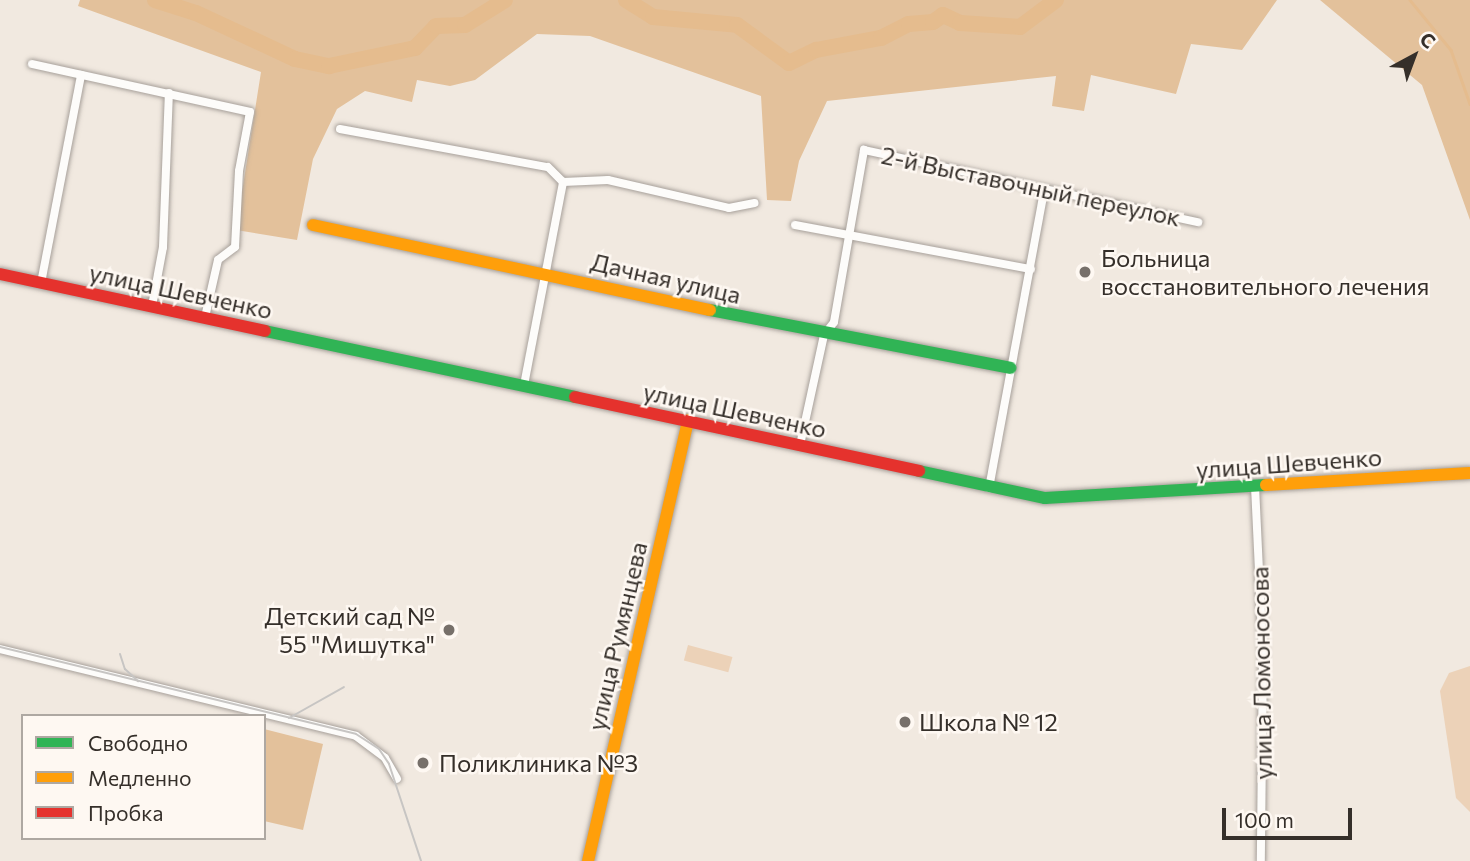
<!DOCTYPE html>
<html>
<head>
<meta charset="utf-8">
<style>
	body { margin:0 }
	#map { position:relative; width:1470px; height:861px; overflow:hidden; background:#f1e9e0; font-family:Commissioner,sans-serif }
	div>[style] { position:absolute }
	[style*='--x'] { left:calc(var(--x)*1px); top:calc(var(--y)*1px); width:calc(var(--w)*1px); rotate:calc(var(--a)*1deg) }
	.green>* { inset:0; background:#ecd2b8; transform-origin:0 0 }
	.forest>* { inset:0; background:#e3c19b }
	.stream>* { height:2.5px; margin:-1.25px; padding:0 1.25px; transform-origin:1.25px; border-radius:1.25px; background:#e5bc8e }
	.river>* { height:16px; margin:-8px; padding:0 8px; transform-origin:8px; border-radius:8px; background:#e5bc8e }
	.roads { filter:drop-shadow(0 0 2px #a7a09a) drop-shadow(0 0 2px #a7a09a) }
	.street>* { height:8px; margin:-4px; padding:0 4px; transform-origin:4px; border-radius:4px; background:#fdfcfa }
	.fast>* { height:12px; margin:-6px; padding:0 6px; transform-origin:6px; border-radius:6px; background:#30b455 }
	.slow>* { height:12px; margin:-6px; padding:0 6px; transform-origin:6px; border-radius:6px; background:#ff9f0a }
	.jam>* { height:12px; margin:-6px; padding:0 6px; transform-origin:6px; border-radius:6px; background:#e5322d }
	.tram>* { height:2px; margin:-1px; padding:0 1px; transform-origin:1px; border-radius:1px; background:#c7c5c3 }
	.dots>* { width:19px; height:19px; translate:-50% -50%; box-sizing:border-box; border:4px solid #fef8f2; border-radius:50% }
	span { translate:-50% -50%; white-space:nowrap; text-align:center; line-height:1.15; -webkit-text-stroke:5px #fef8f2; paint-order:stroke }
	.street-label { font-size:24px; color:#352f2a }
	.poi-label { font-size:24px; color:#352f2a }
	.left { translate:0 -50%; text-align:left }
	.right { translate:-100% -50%; text-align:right }
	.legend { position:absolute; left:21px; top:714px; width:245px; height:126px; box-sizing:border-box; background:#fef8f2; border:2px solid #aea8a2; margin:0; padding:9px 12px; list-style:none; font-size:21px; color:#352f2a }
	.legend li { display:flex; align-items:center; gap:14px; height:35px }
	.legend b { width:35px; border:2px solid #aea8a2 }
	.north { position:absolute; left:1379px; top:21px; width:70px; height:70px; -webkit-text-stroke:5px #fef8f2; paint-order:stroke; rotate:41deg; font-size:19px; font-weight:700; line-height:28px; text-align:center; color:#352f2a }
	.north::after { content:''; display:block; margin:auto; width:24px; height:32px; background:#352f2a; clip-path:polygon(50% 0,100% 100%,50% 72%,0 100%) }
	.scale { position:absolute; left:1222px; top:808px; width:130px; height:32px; box-sizing:border-box; border:4px solid #352f2a; border-top:0; padding-left:9px; font-size:21px; line-height:24px; white-space:nowrap; color:#352f2a; -webkit-text-stroke:5px #fef8f2; paint-order:stroke }
</style>
</head>
<body>
<div id="map">
	<div class="green">
		<i style="left:688px;top:645px;width:46px;height:16px;rotate:15deg"></i>
		<i style="clip-path:polygon(1470px 666px,1470px 812px,1456px 798px,1440px 691px,1449px 673px)"></i>
	</div>
	<div class="forest">
		<i style="clip-path:polygon(80px 0,1277px 0,1242px 50px,1191px 44px,1176px 94px,1091px 75px,1084px 111px,1052px 106px,1056px 76px,827px 101px,799px 161px,791px 201px,767px 200px,761px 96px,590px 36px,537px 34px,475px 80px,450px 86px,417px 80px,412px 102px,365px 91px,337px 109px,313px 159px,297px 240px,236px 230px,261px 72px,78px 6px)"></i>
		<i style="clip-path:polygon(1320px 0,1470px 0,1470px 220px,1422px 85px)"></i>
		<i style="clip-path:polygon(264px 729px,323px 744px,303px 830px,264px 821px)"></i>
	</div>
	<div class="stream">
		<i style="--x:1410;--y:0;--w:65;--a:50.6"></i>
		<i style="--x:1451;--y:50;--w:57;--a:70.6"></i>
	</div>
	<div class="river">
		<i style="--x:155;--y:0;--w:43;--a:17.6"></i>
		<i style="--x:196;--y:13;--w:109;--a:24.9"></i>
		<i style="--x:295;--y:59;--w:35;--a:12"></i>
		<i style="--x:329;--y:66;--w:88;--a:-11.8"></i>
		<i style="--x:415;--y:48;--w:30;--a:-46"></i>
		<i style="--x:436;--y:26;--w:29;--a:-2"></i>
		<i style="--x:465;--y:25;--w:47;--a:-32"></i>
		<i style="--x:626;--y:0;--w:32;--a:32"></i>
		<i style="--x:653;--y:17;--w:84;--a:5.4"></i>
		<i style="--x:737;--y:25;--w:64;--a:36.2"></i>
		<i style="--x:789;--y:63;--w:30;--a:-26"></i>
		<i style="--x:816;--y:50;--w:66;--a:-10.5"></i>
		<i style="--x:881;--y:38;--w:31;--a:-27"></i>
		<i style="--x:909;--y:24;--w:24;--a:-5"></i>
		<i style="--x:933;--y:22;--w:12;--a:-35"></i>
		<i style="--x:943;--y:15;--w:19;--a:25"></i>
		<i style="--x:960;--y:23;--w:60;--a:3.8"></i>
		<i style="--x:1020;--y:27;--w:45;--a:-36.9"></i>
	</div>
	<div class="roads">
		<div class="street">
			<i style="--x:32;--y:64;--w:223;--a:12.4"></i>
			<i style="--x:250;--y:112;--w:60;--a:100.6"></i>
			<i style="--x:239;--y:171;--w:76;--a:93"></i>
			<i style="--x:235;--y:247;--w:21;--a:143"></i>
			<i style="--x:218;--y:260;--w:58;--a:102.8"></i>
			<i style="--x:340;--y:129;--w:211;--a:10.4"></i>
			<i style="--x:548;--y:167;--w:21;--a:45"></i>
			<i style="--x:563;--y:182;--w:45;--a:-2.5"></i>
			<i style="--x:608;--y:180;--w:124;--a:13"></i>
			<i style="--x:729;--y:208;--w:26;--a:-11"></i>
			<i style="--x:795;--y:225;--w:240;--a:10.6"></i>
			<i style="--x:41;--y:283;--w:212;--a:-79.1"></i>
			<i style="--x:152;--y:306;--w:60;--a:-79.4"></i>
			<i style="--x:163;--y:247;--w:154;--a:-87.8"></i>
			<i style="--x:524;--y:385;--w:207;--a:-79.1"></i>
			<i style="--x:800;--y:445;--w:113;--a:-77.7"></i>
			<i style="--x:824;--y:335;--w:16;--a:-52"></i>
			<i style="--x:834;--y:322;--w:175;--a:-80.1"></i>
			<i style="--x:864;--y:150;--w:342;--a:12.2"></i>
			<i style="--x:1255;--y:486;--w:167;--a:87.3"></i>
			<i style="--x:1263;--y:653;--w:208;--a:90.6"></i>
			<i style="--x:989;--y:488;--w:301;--a:-79.5"></i>
			<i style="--x:0;--y:649;--w:366;--a:13.7"></i>
			<i style="--x:356;--y:736;--w:36;--a:37"></i>
			<i style="--x:385;--y:758;--w:24;--a:60"></i>
		</div>
		<div class="fast">
			<i style="--x:710;--y:310;--w:306;--a:10.9"></i>
			<i style="--x:265;--y:331;--w:317;--a:12"></i>
			<i style="--x:919;--y:471;--w:129;--a:12.1"></i>
			<i style="--x:1045;--y:498;--w:221;--a:-3.4"></i>
		</div>
		<div class="slow">
			<i style="--x:313;--y:225;--w:406;--a:12.1"></i>
			<i style="--x:1266;--y:485;--w:204;--a:-3.4"></i>
			<i style="--x:588;--y:861;--w:452;--a:-77.2"></i>
		</div>
		<div class="jam">
			<i style="--x:0;--y:274;--w:271;--a:12.1"></i>
			<i style="--x:575;--y:397;--w:352;--a:12.1"></i>
		</div>
	</div>
	<div class="tram">
		<i style="--x:0;--y:647;--w:366;--a:13.7"></i>
		<i style="--x:356;--y:734;--w:27;--a:33"></i>
		<i style="--x:379;--y:749;--w:18;--a:56"></i>
		<i style="--x:389;--y:764;--w:102;--a:71.7"></i>
		<i style="--x:120;--y:654;--w:16;--a:72"></i>
		<i style="--x:125;--y:669;--w:18;--a:43"></i>
		<i style="--x:289;--y:718;--w:63;--a:-29.4"></i>
	</div>
	<div class="dots">
		<i style="left:1085px;top:272px;background:#77706a"></i>
		<i style="left:449px;top:630px;background:#77706a"></i>
		<i style="left:905px;top:722px;background:#77706a"></i>
		<i style="left:423px;top:763px;background:#77706a"></i>
	</div>
	<div class="street-label">
		<span style="left:1031px;top:186px;rotate:12deg">2-й Выставочный переулок</span>
		<span style="left:666px;top:278px;rotate:13deg">Дачная улица</span>
		<span style="left:181px;top:291px;rotate:12deg">улица Шевченко</span>
		<span style="left:735px;top:410px;rotate:12deg">улица Шевченко</span>
		<span style="left:1289px;top:463px;rotate:-4deg">улица Шевченко</span>
		<span style="left:617px;top:636px;rotate:-77deg">улица Румянцева</span>
		<span style="left:1261px;top:673px;rotate:-91deg">улица Ломоносова</span>
	</div>
	<div class="poi-label">
		<span class="left" style="left:1101px;top:272px">Больница<br>восстановительного лечения</span>
		<span class="right" style="left:435px;top:630px">Детский сад №<br>55 "Мишутка"</span>
		<span class="left" style="left:919px;top:722px">Школа № 12</span>
		<span class="left" style="left:439px;top:763px">Поликлиника №3</span>
	</div>
	<ul class="legend">
	<li><b style="height:9px;background:#30b455"></b>Свободно</li>
	<li><b style="height:9px;background:#ff9f0a"></b>Медленно</li>
	<li><b style="height:9px;background:#e5322d"></b>Пробка</li>
	</ul>
	<div class="north">С</div>
	<div class="scale">100 m</div>
</div>
</body>
</html>
